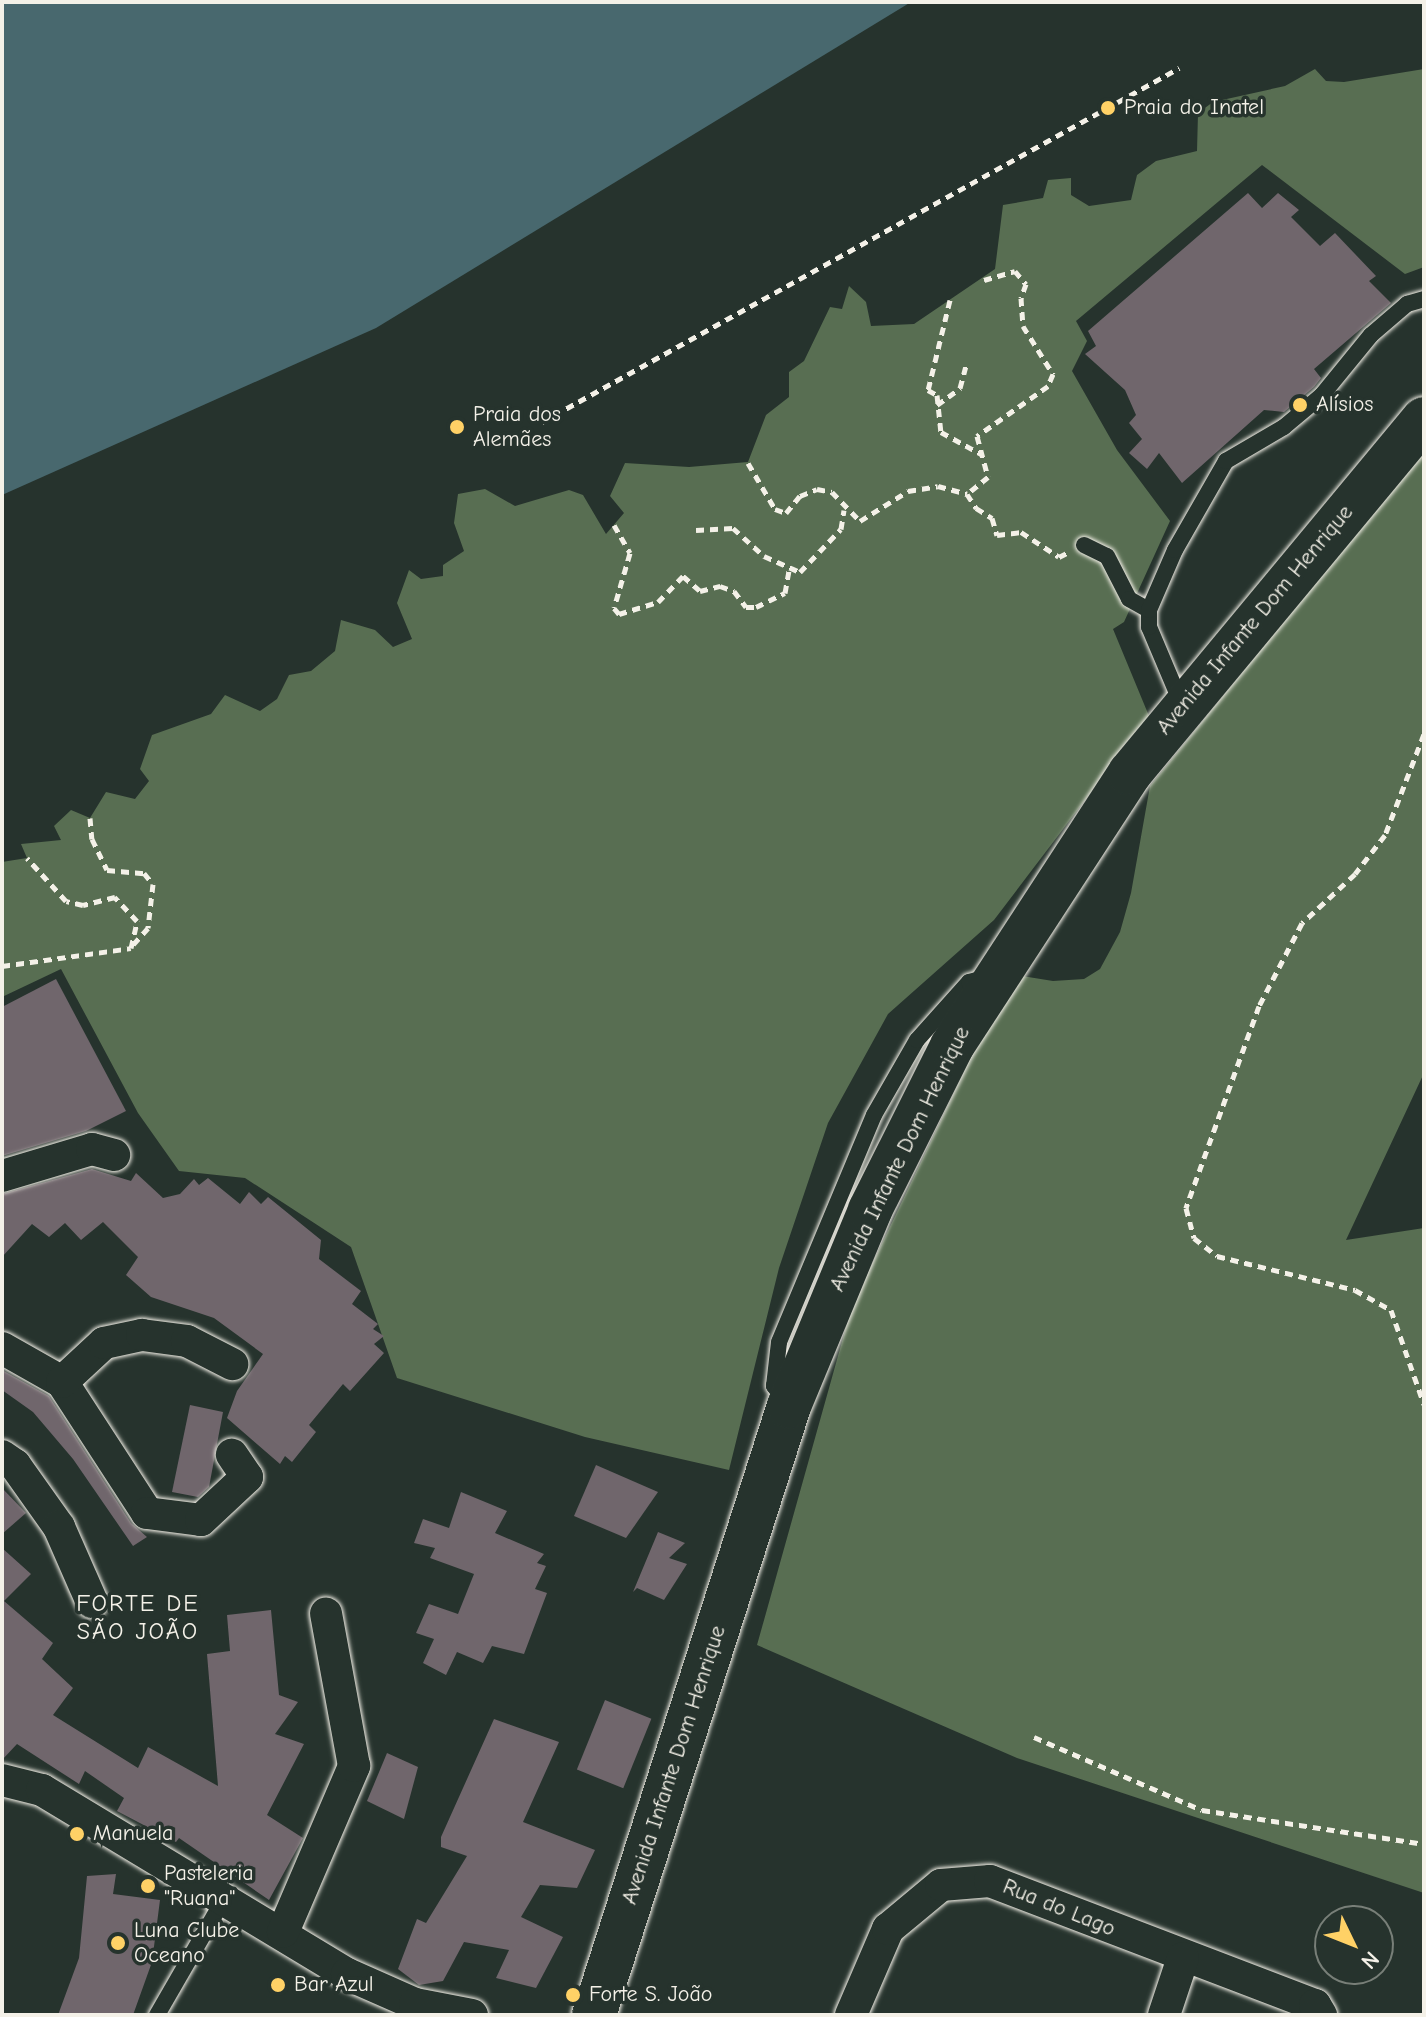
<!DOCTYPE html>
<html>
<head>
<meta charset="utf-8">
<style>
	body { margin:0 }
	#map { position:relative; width:1426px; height:2017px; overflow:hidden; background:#26332d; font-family:"Comic Neue",sans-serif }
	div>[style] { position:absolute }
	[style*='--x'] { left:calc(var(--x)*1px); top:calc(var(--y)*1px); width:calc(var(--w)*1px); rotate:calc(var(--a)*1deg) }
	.green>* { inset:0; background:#586e52 }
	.water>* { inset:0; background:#48686e }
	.building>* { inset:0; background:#70666c; transform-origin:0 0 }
	.path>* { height:5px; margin-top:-2.5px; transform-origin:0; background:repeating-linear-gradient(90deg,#f4f1e8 0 8px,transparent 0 14px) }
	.roads { filter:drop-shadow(0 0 2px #f4f1e8) drop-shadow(0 0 2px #f4f1e8) }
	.lane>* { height:16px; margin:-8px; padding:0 8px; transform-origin:8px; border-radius:8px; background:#26332d }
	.street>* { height:32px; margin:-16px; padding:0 16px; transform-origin:16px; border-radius:16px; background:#26332d }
	.secondary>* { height:44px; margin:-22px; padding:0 22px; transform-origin:22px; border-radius:22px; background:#26332d }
	.dots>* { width:22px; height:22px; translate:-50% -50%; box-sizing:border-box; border:4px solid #26332d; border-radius:50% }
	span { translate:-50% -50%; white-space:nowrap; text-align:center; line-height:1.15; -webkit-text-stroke:7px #26332d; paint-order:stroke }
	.poi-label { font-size:22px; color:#f4f1e8 }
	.left { translate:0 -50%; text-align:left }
	.street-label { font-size:22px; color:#f4f1e8 }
	.neighbourhood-label { font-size:24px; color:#f4f1e8; letter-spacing:2px }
	.frame { position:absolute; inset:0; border:4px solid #f4f1e8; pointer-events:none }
	.north { position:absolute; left:1314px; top:1905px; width:80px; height:80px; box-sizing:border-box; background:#26332d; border:2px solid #787f78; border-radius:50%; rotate:133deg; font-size:22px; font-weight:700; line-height:32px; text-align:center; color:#f4f1e8 }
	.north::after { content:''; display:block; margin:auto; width:28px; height:36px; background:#ffd166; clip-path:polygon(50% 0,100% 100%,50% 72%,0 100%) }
</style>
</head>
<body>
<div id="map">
	<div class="green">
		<i style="clip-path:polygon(1315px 69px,1326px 81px,1344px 82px,1424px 69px,1424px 267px,1405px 274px,1262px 165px,1076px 321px,1087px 341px,1072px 371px,1117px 450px,1170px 521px,1124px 622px,1113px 629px,1149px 716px,994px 920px,888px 1014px,828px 1123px,779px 1268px,729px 1470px,585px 1437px,397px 1378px,351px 1247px,245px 1178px,179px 1171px,138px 1113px,61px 969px,2px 997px,2px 862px,27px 858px,21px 844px,61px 840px,54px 826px,71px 810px,90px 818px,106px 792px,135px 799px,149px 781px,140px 769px,152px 735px,211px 714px,225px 695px,260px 711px,277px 699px,289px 675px,311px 671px,335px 651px,341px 620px,375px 630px,393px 647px,412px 639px,397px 603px,409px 570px,421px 579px,443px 576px,443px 565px,464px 551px,454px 523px,458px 494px,485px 489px,515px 506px,569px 490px,583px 495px,606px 534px,624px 513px,610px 496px,625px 463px,689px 467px,748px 462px,766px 415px,789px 397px,789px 372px,804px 361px,830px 307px,842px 309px,849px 286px,866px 302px,871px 326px,914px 324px,995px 269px,1003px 205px,1043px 198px,1048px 180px,1071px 178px,1071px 195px,1089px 206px,1131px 200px,1137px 175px,1156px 161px,1197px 151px,1198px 113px,1213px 102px,1285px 86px)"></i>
		<i style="clip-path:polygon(1424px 449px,1424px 1073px,1346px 1240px,1424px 1228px,1424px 1893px,1017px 1758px,757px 1645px,852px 1306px,975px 1049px,1022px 976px,1053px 981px,1084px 979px,1100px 969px,1120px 932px,1131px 893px,1150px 786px)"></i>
	</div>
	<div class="water">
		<i style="clip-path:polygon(2px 2px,911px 2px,376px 328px,2px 495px)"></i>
	</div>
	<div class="building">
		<i style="clip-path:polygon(1248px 193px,1262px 208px,1278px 193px,1299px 210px,1291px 217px,1320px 246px,1335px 233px,1376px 276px,1369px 281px,1391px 303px,1314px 369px,1321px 378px,1314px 387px,1284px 412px,1264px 410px,1182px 483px,1159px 453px,1147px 469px,1129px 453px,1142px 439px,1129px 423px,1136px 415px,1125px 390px,1085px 354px,1096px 346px,1088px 331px)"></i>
		<i style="clip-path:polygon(56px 979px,126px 1111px,86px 1131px,2px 1156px,2px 1007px)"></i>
		<i style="clip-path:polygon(92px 1169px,131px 1181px,136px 1173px,163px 1198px,180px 1194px,194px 1179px,199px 1185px,208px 1178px,240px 1204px,249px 1192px,261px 1204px,268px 1197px,321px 1240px,319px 1259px,361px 1291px,352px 1304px,378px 1324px,373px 1329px,384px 1336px,374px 1344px,384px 1353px,350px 1391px,343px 1384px,309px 1425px,316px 1432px,292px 1462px,285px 1456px,280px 1464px,227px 1418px,237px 1391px,263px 1354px,214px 1318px,151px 1297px,126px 1275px,138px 1257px,103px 1222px,81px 1240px,65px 1223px,49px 1237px,32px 1224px,2px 1257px,2px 1194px)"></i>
		<i style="clip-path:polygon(2px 1370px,49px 1396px,131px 1523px,147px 1537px,133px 1546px,73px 1459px,33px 1412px,2px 1390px)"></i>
		<i style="clip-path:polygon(190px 1405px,223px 1412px,209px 1487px,198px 1497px,172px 1492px)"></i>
		<i style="clip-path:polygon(596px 1465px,658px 1492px,626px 1538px,574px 1516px)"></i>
		<i style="clip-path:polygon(2px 1488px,26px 1513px,2px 1534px)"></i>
		<i style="clip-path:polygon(461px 1492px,507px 1511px,495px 1533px,544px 1554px,537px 1563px,546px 1566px,535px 1589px,547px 1593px,524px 1654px,492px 1646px,483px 1663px,457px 1652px,446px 1675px,423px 1663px,434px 1639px,416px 1633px,429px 1604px,458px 1614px,474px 1574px,430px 1558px,435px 1548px,414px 1543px,423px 1519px,449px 1528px)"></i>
		<i style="clip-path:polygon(658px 1532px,685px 1543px,669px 1558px,687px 1564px,664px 1600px,637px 1588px,633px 1592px)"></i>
		<i style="clip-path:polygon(2px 1548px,31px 1574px,4px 1601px,53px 1643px,42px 1659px,73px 1688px,53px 1715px,138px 1768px,148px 1747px,218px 1786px,207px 1654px,230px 1651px,227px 1615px,271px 1610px,279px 1695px,298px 1702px,275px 1734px,304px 1744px,267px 1815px,303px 1838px,269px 1900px,179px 1838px,176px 1842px,117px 1811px,124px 1798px,85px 1771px,79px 1784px,17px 1744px,2px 1760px)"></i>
		<i style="left:605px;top:1700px;width:50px;height:75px;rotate:22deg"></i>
		<i style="clip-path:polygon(494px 1719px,559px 1742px,523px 1822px,595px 1850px,577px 1888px,540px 1885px,521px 1917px,563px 1937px,536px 1988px,496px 1978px,509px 1950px,464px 1942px,443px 1981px,419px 1985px,398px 1969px,417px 1919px,426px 1923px,467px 1856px,441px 1847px,441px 1837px)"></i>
		<i style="clip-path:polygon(387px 1753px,418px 1767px,404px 1819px,367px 1801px)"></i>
		<i style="clip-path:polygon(116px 1874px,113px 1894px,160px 1900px,152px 1962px,133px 2015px,58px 2015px,79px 1958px,87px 1876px)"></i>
	</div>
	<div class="path">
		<i style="--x:984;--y:280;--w:32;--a:-16"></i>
		<i style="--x:1015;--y:271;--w:17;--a:50"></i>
		<i style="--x:1026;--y:284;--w:15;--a:110"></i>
		<i style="--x:1021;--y:298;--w:28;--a:86"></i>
		<i style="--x:1023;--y:326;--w:57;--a:58"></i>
		<i style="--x:1053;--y:374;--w:13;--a:113"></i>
		<i style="--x:1048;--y:386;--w:87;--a:144.8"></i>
		<i style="--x:977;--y:436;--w:42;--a:75"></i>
		<i style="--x:988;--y:477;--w:27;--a:141"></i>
		<i style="--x:967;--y:494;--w:17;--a:57"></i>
		<i style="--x:976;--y:508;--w:19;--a:32"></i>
		<i style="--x:992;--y:518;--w:18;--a:74"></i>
		<i style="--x:997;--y:535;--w:24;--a:-7"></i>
		<i style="--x:1021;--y:532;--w:45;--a:33.3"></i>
		<i style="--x:1059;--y:557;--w:11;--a:-27"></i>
		<i style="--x:950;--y:300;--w:93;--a:103.7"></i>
		<i style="--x:928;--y:390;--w:10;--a:29"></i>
		<i style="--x:937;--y:395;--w:37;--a:84"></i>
		<i style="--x:941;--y:432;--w:46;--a:28.8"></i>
		<i style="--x:937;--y:405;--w:29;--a:-36"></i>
		<i style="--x:960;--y:388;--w:27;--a:-75"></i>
		<i style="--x:542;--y:422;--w:729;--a:-29.06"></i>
		<i style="--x:748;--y:463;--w:53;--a:59.6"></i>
		<i style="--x:775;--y:509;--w:12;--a:20"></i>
		<i style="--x:786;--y:513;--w:22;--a:-51"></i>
		<i style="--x:800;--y:496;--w:18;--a:-22"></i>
		<i style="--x:817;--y:489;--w:15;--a:11"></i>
		<i style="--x:832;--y:492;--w:40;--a:46"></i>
		<i style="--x:860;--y:521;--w:57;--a:-32"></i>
		<i style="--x:908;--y:491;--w:30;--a:-9"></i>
		<i style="--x:938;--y:486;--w:30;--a:15"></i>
		<i style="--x:614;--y:525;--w:32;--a:60"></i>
		<i style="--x:630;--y:553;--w:57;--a:106.2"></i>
		<i style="--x:614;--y:608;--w:8;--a:50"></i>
		<i style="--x:619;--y:614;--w:41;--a:-17.1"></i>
		<i style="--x:658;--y:602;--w:36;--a:-46"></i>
		<i style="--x:683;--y:576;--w:23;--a:41"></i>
		<i style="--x:700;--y:591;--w:21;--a:-14"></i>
		<i style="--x:720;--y:586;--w:15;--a:20"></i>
		<i style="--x:734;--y:591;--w:20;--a:53"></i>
		<i style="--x:746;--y:607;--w:10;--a:0"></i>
		<i style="--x:756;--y:607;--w:32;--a:-26"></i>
		<i style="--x:785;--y:593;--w:23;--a:-80"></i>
		<i style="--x:696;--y:530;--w:37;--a:-3"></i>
		<i style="--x:733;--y:528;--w:42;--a:42.1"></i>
		<i style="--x:764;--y:556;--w:39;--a:24"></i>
		<i style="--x:800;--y:572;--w:59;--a:-46.4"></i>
		<i style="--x:841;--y:529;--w:19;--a:-81"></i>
		<i style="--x:1424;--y:734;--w:108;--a:111.1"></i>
		<i style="--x:1385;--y:835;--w:49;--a:127.6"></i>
		<i style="--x:1355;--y:874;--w:72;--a:137.2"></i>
		<i style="--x:1302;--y:923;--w:93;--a:117.4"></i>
		<i style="--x:1259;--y:1006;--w:215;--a:109.9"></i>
		<i style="--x:1186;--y:1208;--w:31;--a:75"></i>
		<i style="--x:1194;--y:1238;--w:29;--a:38"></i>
		<i style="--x:1217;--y:1256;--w:142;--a:13.8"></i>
		<i style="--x:1355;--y:1290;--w:41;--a:29.1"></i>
		<i style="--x:1391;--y:1310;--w:100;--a:70.7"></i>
		<i style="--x:90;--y:818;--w:21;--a:85"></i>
		<i style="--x:92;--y:839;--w:34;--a:64"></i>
		<i style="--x:107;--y:870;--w:37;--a:5"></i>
		<i style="--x:144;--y:873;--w:14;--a:51"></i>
		<i style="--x:153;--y:884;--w:44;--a:96.5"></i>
		<i style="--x:148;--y:928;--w:25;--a:132"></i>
		<i style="--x:2;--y:966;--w:130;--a:-7.9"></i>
		<i style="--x:131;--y:948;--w:28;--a:-77"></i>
		<i style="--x:137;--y:921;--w:33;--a:-133"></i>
		<i style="--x:115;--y:897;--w:33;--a:166"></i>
		<i style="--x:83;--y:905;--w:17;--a:-167"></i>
		<i style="--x:66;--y:901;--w:58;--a:-132.2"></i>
		<i style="--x:1034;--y:1737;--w:183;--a:23.5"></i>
		<i style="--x:1202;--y:1810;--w:225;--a:8.7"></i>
	</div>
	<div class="roads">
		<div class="lane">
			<i style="--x:1084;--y:545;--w:25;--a:26"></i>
			<i style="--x:1107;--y:556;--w:48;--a:62.9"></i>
			<i style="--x:1129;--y:599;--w:23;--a:29"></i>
			<i style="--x:1182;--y:705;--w:85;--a:-112.9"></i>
			<i style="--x:1149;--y:627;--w:17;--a:-90"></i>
			<i style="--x:1149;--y:610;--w:65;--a:-66.6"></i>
			<i style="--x:1175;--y:550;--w:103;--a:-60.2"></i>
			<i style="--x:1226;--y:461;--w:67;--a:-30.4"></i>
			<i style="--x:1284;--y:427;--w:50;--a:-40.1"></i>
			<i style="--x:1322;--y:395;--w:77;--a:-50.8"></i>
			<i style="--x:1371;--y:335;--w:48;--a:-40.7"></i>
			<i style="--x:1407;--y:304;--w:18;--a:-16"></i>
			<i style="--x:785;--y:1401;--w:19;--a:-126"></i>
			<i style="--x:774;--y:1386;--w:44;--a:-83.5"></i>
			<i style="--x:779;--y:1342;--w:246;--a:-67.3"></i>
			<i style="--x:874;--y:1115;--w:86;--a:-60.2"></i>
			<i style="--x:917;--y:1040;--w:78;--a:-48.1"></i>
			<i style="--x:969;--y:982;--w:11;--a:-15"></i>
			<i style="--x:157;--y:2015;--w:136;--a:-60"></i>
		</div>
		<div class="street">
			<i style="--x:2;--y:1176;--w:94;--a:-16.7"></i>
			<i style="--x:92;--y:1149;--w:23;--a:15"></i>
			<i style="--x:2;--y:1348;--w:69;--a:29.5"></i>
			<i style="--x:62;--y:1382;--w:156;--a:57"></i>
			<i style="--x:147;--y:1513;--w:54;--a:7.4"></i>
			<i style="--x:201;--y:1520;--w:63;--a:-43.1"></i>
			<i style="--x:247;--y:1477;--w:27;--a:-124"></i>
			<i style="--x:62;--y:1382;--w:57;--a:-42.9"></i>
			<i style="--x:104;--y:1343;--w:39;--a:-12"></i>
			<i style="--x:142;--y:1335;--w:45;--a:7.6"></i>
			<i style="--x:187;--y:1341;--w:51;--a:27.1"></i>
			<i style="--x:2;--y:1456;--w:16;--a:35"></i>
			<i style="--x:15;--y:1465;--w:76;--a:54.6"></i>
			<i style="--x:59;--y:1527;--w:82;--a:66.3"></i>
			<i style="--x:2;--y:1780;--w:41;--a:14"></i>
			<i style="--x:42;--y:1790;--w:356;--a:31.1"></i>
			<i style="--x:347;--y:1974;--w:74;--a:23.8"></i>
			<i style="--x:415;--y:2004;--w:58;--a:10.9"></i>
			<i style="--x:283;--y:1932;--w:181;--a:-66.8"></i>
			<i style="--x:354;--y:1766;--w:155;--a:-100.4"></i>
			<i style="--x:851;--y:2015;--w:94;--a:-66.7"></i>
			<i style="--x:888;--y:1929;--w:69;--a:-39.7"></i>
			<i style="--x:941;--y:1885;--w:49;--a:-4.7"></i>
			<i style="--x:990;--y:1881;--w:348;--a:20.9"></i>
			<i style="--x:1315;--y:2005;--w:12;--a:59"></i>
			<i style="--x:1164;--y:2015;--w:60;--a:-71.6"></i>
		</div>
		<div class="secondary">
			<i style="--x:594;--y:2015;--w:639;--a:-72.25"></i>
			<i style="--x:789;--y:1406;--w:212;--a:-67.5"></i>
			<i style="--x:870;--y:1210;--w:183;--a:-63.4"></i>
			<i style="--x:952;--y:1046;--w:326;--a:-56.9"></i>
			<i style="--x:1130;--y:773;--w:460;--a:-50.3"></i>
		</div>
	</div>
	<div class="dots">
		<i style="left:1108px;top:108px;background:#ffd166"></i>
		<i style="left:1300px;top:405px;background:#ffd166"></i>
		<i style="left:457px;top:427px;background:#ffd166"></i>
		<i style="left:77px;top:1834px;background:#ffd166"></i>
		<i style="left:148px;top:1886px;background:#ffd166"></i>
		<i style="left:118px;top:1943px;background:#ffd166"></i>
		<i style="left:278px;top:1985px;background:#ffd166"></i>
		<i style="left:573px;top:1995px;background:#ffd166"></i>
	</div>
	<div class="poi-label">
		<span class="left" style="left:1124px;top:108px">Praia do Inatel</span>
		<span class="left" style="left:1316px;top:405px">Alísios</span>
		<span class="left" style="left:473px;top:427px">Praia dos<br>Alemães</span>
		<span class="left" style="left:93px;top:1834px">Manuela</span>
		<span class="left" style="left:164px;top:1886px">Pasteleria<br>"Ruana"</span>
		<span class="left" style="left:134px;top:1943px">Luna Clube<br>Oceano</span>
		<span class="left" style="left:294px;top:1985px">Bar Azul</span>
		<span class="left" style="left:589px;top:1995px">Forte S. João</span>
	</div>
	<div class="street-label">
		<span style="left:1255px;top:620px;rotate:-50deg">Avenida Infante Dom Henrique</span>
		<span style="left:900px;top:1159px;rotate:-64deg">Avenida Infante Dom Henrique</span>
		<span style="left:674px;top:1765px;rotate:-72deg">Avenida Infante Dom Henrique</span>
		<span style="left:1059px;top:1908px;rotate:22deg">Rua do Lago</span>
	</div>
	<div class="neighbourhood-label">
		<span style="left:138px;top:1618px">FORTE DE<br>SÃO JOÃO</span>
	</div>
	<div class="frame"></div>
	<div class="north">N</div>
</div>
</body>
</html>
